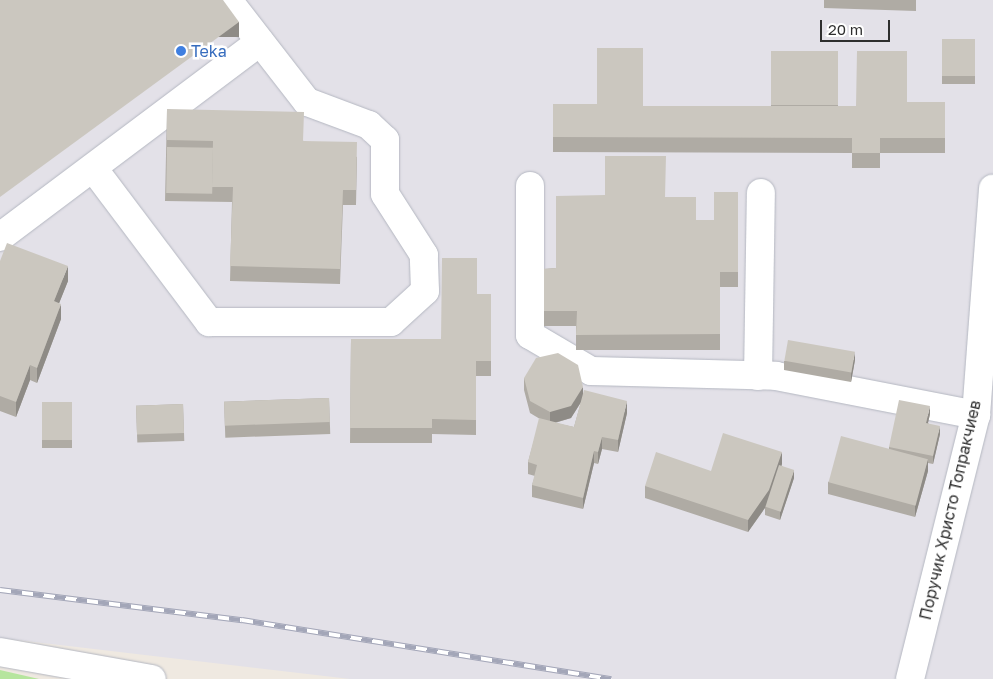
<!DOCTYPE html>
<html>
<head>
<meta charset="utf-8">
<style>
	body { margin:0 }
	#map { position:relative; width:993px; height:679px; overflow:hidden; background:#efe9e1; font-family:"Golos Text",sans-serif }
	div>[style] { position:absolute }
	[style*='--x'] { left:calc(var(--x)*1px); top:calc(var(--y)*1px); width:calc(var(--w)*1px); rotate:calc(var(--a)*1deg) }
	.industrial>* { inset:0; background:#e3e1e8 }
	.green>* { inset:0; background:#b6e59e }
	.roads { filter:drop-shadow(0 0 1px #b4b7c1) drop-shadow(0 0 1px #b4b7c1) }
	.minor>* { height:28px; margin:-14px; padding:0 14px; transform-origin:14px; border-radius:14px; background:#fff }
	.rail>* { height:5.5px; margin-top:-2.75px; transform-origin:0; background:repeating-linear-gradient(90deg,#fff 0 11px,#a3a6b8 0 22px); box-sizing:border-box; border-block:1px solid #a3a6b8 }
	.wall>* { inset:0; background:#afaba4; transform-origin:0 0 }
	.shaded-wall>* { inset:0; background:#8e8b86; transform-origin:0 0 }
	.building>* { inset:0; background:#cbc7bf; transform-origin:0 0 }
	.dots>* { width:14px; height:14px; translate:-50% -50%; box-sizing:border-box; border:2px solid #fff; border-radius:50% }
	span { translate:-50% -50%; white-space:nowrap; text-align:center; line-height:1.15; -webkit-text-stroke:5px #fff; paint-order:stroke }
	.shop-label { font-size:16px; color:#366cbe }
	.left { translate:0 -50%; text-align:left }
	.street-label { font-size:16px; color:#2e2e2e }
	.scale { position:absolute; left:820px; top:20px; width:70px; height:22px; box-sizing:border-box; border:2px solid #2e2e2e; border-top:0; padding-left:6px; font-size:15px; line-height:18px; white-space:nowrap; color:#2e2e2e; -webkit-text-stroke:4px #fff; paint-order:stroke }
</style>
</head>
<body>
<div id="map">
	<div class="industrial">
		<i style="clip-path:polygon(0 0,993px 0,993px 679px,350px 679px,0 638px)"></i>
	</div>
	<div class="green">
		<i style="clip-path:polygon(0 670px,39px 679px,0 679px)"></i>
	</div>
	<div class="roads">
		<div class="minor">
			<i style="--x:93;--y:168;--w:193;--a:53"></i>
			<i style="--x:209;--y:322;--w:182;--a:0"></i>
			<i style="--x:391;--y:322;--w:46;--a:-42.4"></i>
			<i style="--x:425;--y:291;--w:36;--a:-92"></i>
			<i style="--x:424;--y:255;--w:72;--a:-122.6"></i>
			<i style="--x:385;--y:194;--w:54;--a:-90"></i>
			<i style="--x:385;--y:140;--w:22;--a:-137"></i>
			<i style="--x:369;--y:125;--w:66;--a:-159.6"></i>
			<i style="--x:307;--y:102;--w:129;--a:-127.8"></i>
			<i style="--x:530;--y:186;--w:149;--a:90"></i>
			<i style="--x:530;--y:335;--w:71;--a:30.5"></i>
			<i style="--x:591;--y:371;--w:185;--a:1.5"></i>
			<i style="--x:776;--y:376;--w:204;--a:11"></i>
			<i style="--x:0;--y:237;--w:325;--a:-36.9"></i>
			<i style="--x:758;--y:376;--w:183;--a:-89.1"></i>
			<i style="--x:0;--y:652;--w:154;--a:10.1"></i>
			<i style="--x:910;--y:679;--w:272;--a:-76"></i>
			<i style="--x:976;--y:415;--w:227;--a:-85.7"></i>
		</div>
	</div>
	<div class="rail">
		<i style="--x:0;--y:590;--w:244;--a:7.1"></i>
		<i style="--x:242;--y:620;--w:374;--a:9.1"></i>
	</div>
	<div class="wall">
		<i style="clip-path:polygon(824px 0,916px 0,916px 11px,824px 8px)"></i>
		<i style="left:942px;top:39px;width:33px;height:45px"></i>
		<i style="clip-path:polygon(771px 51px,838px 51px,838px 106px,856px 106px,907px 102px,945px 102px,945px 153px,880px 153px,880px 168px,852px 168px,852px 153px,553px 152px,553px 104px,643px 106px,771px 106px)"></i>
		<i style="clip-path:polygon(167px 109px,304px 141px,357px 157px,356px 205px,343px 205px,340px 284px,230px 281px,232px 202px,165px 201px)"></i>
		<i style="clip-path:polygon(738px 192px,738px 287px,720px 287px,720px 350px,576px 350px,576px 326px,544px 326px,544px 269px,556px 268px,665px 197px,696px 220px,714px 220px)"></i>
		<i style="clip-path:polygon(0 261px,68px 281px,59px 303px,61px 319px,37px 383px,30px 380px,16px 417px,0 411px)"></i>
		<i style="clip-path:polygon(477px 294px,491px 309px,491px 376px,476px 376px,476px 435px,432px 434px,432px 443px,350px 443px,351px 339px,441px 339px)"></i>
		<i style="clip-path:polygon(855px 360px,851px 382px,784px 370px,784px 361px)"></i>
		<i style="clip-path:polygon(evenodd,524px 378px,583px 395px,627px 413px,618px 452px,602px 449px,598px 464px,594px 463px,583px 509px,532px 497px,532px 485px,535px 476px,528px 474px,528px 462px,540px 419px,530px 413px,524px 390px,524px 378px,581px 402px,574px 427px,555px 423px,571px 418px,581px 402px)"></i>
		<i style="left:329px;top:398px;width:36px;height:105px;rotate:88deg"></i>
		<i style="left:42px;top:402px;width:30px;height:46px"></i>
		<i style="left:183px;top:404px;width:37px;height:47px;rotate:88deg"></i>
		<i style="clip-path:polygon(930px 414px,928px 423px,940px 434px,933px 464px,928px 463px,928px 471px,915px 517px,828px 494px,828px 482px,889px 449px,889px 447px)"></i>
		<i style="clip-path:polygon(782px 464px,781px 465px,794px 478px,780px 520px,765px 515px,765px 508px,748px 532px,645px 498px,645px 486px,711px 471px)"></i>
	</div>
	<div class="shaded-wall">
		<i style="left:239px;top:22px;width:15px;height:296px;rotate:90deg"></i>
		<i style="clip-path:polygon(68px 266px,68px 281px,54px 316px,54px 301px)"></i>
		<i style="clip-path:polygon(61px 304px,61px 319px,37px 383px,37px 368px)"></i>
		<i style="clip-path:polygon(855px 352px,855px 360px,851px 382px,851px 374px)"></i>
		<i style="clip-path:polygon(30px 365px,30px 380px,16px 417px,16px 402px)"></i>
		<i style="clip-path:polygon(583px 387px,583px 399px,571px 418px,550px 424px,550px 412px)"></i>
		<i style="clip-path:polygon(627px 401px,627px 413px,618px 452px,618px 440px)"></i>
		<i style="clip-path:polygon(930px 406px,930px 414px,926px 431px,926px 423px)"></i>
		<i style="clip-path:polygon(940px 426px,940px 434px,933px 464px,933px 456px)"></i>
		<i style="clip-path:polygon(602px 437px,602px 449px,598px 464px,598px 452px)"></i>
		<i style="clip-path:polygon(594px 451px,594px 463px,583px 509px,583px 498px)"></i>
		<i style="clip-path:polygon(782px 452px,782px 464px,769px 502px,748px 532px,748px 520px)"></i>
		<i style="clip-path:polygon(928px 459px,928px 471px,915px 517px,915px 505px)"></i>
		<i style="clip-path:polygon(794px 470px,794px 478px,780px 520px,780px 512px)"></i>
	</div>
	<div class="building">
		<i style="clip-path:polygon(0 0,223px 0,239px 22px,0 197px)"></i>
		<i style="left:942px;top:39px;width:33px;height:37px"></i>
		<i style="clip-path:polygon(597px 48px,643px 48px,643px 106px,856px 106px,857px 51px,907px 51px,907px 102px,945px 102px,945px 138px,880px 138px,880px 153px,852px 153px,852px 138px,553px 137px,553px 104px,597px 104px)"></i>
		<i style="left:771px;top:51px;width:67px;height:54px"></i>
		<i style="clip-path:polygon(167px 109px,304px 112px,303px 141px,357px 142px,356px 190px,343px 190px,340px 269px,230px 266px,233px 187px,212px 187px,213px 141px,167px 140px)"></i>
		<i style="left:167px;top:147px;width:46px;height:46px;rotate:1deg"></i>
		<i style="clip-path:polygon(605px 156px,666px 156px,665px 197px,696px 197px,696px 220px,714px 220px,714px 192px,738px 192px,738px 272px,720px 272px,720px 334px,576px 335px,577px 311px,544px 311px,544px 269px,556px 268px,556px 196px,605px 195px)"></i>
		<i style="clip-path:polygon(7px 243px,68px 266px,54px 301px,61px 304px,37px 368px,30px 365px,16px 402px,0 396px,0 261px)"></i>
		<i style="clip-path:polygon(442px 258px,477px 258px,477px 294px,491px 294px,491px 361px,476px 361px,476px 420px,432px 419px,432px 428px,350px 428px,351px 339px,441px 339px)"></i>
		<i style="left:788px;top:340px;width:68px;height:21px;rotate:10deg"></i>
		<i style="clip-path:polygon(558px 353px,578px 365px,583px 387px,571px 406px,550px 412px,530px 401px,524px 378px,536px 358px)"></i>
		<i style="clip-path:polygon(584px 390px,627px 401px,618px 440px,602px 437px,598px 452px,594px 451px,583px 498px,532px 485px,537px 465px,528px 462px,539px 418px,574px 427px)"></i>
		<i style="left:329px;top:398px;width:24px;height:105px;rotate:88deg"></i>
		<i style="clip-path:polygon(899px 400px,930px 406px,926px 423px,940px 426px,933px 456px,889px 447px)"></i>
		<i style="left:42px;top:402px;width:30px;height:38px"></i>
		<i style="left:183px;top:404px;width:29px;height:47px;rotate:88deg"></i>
		<i style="clip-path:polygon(723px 433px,782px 452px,769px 490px,748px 520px,645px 486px,656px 452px,711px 471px)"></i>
		<i style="left:841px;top:436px;width:90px;height:48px;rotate:15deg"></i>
		<i style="left:779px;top:465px;width:16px;height:44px;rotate:18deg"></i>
	</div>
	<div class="dots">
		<i style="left:181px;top:51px;background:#3f7fe0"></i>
	</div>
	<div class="shop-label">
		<span class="left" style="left:191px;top:51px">Teka</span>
	</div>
	<div class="street-label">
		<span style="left:950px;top:510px;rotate:-77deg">Поручик Христо Топракчиев</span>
	</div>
	<div class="scale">20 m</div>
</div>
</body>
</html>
